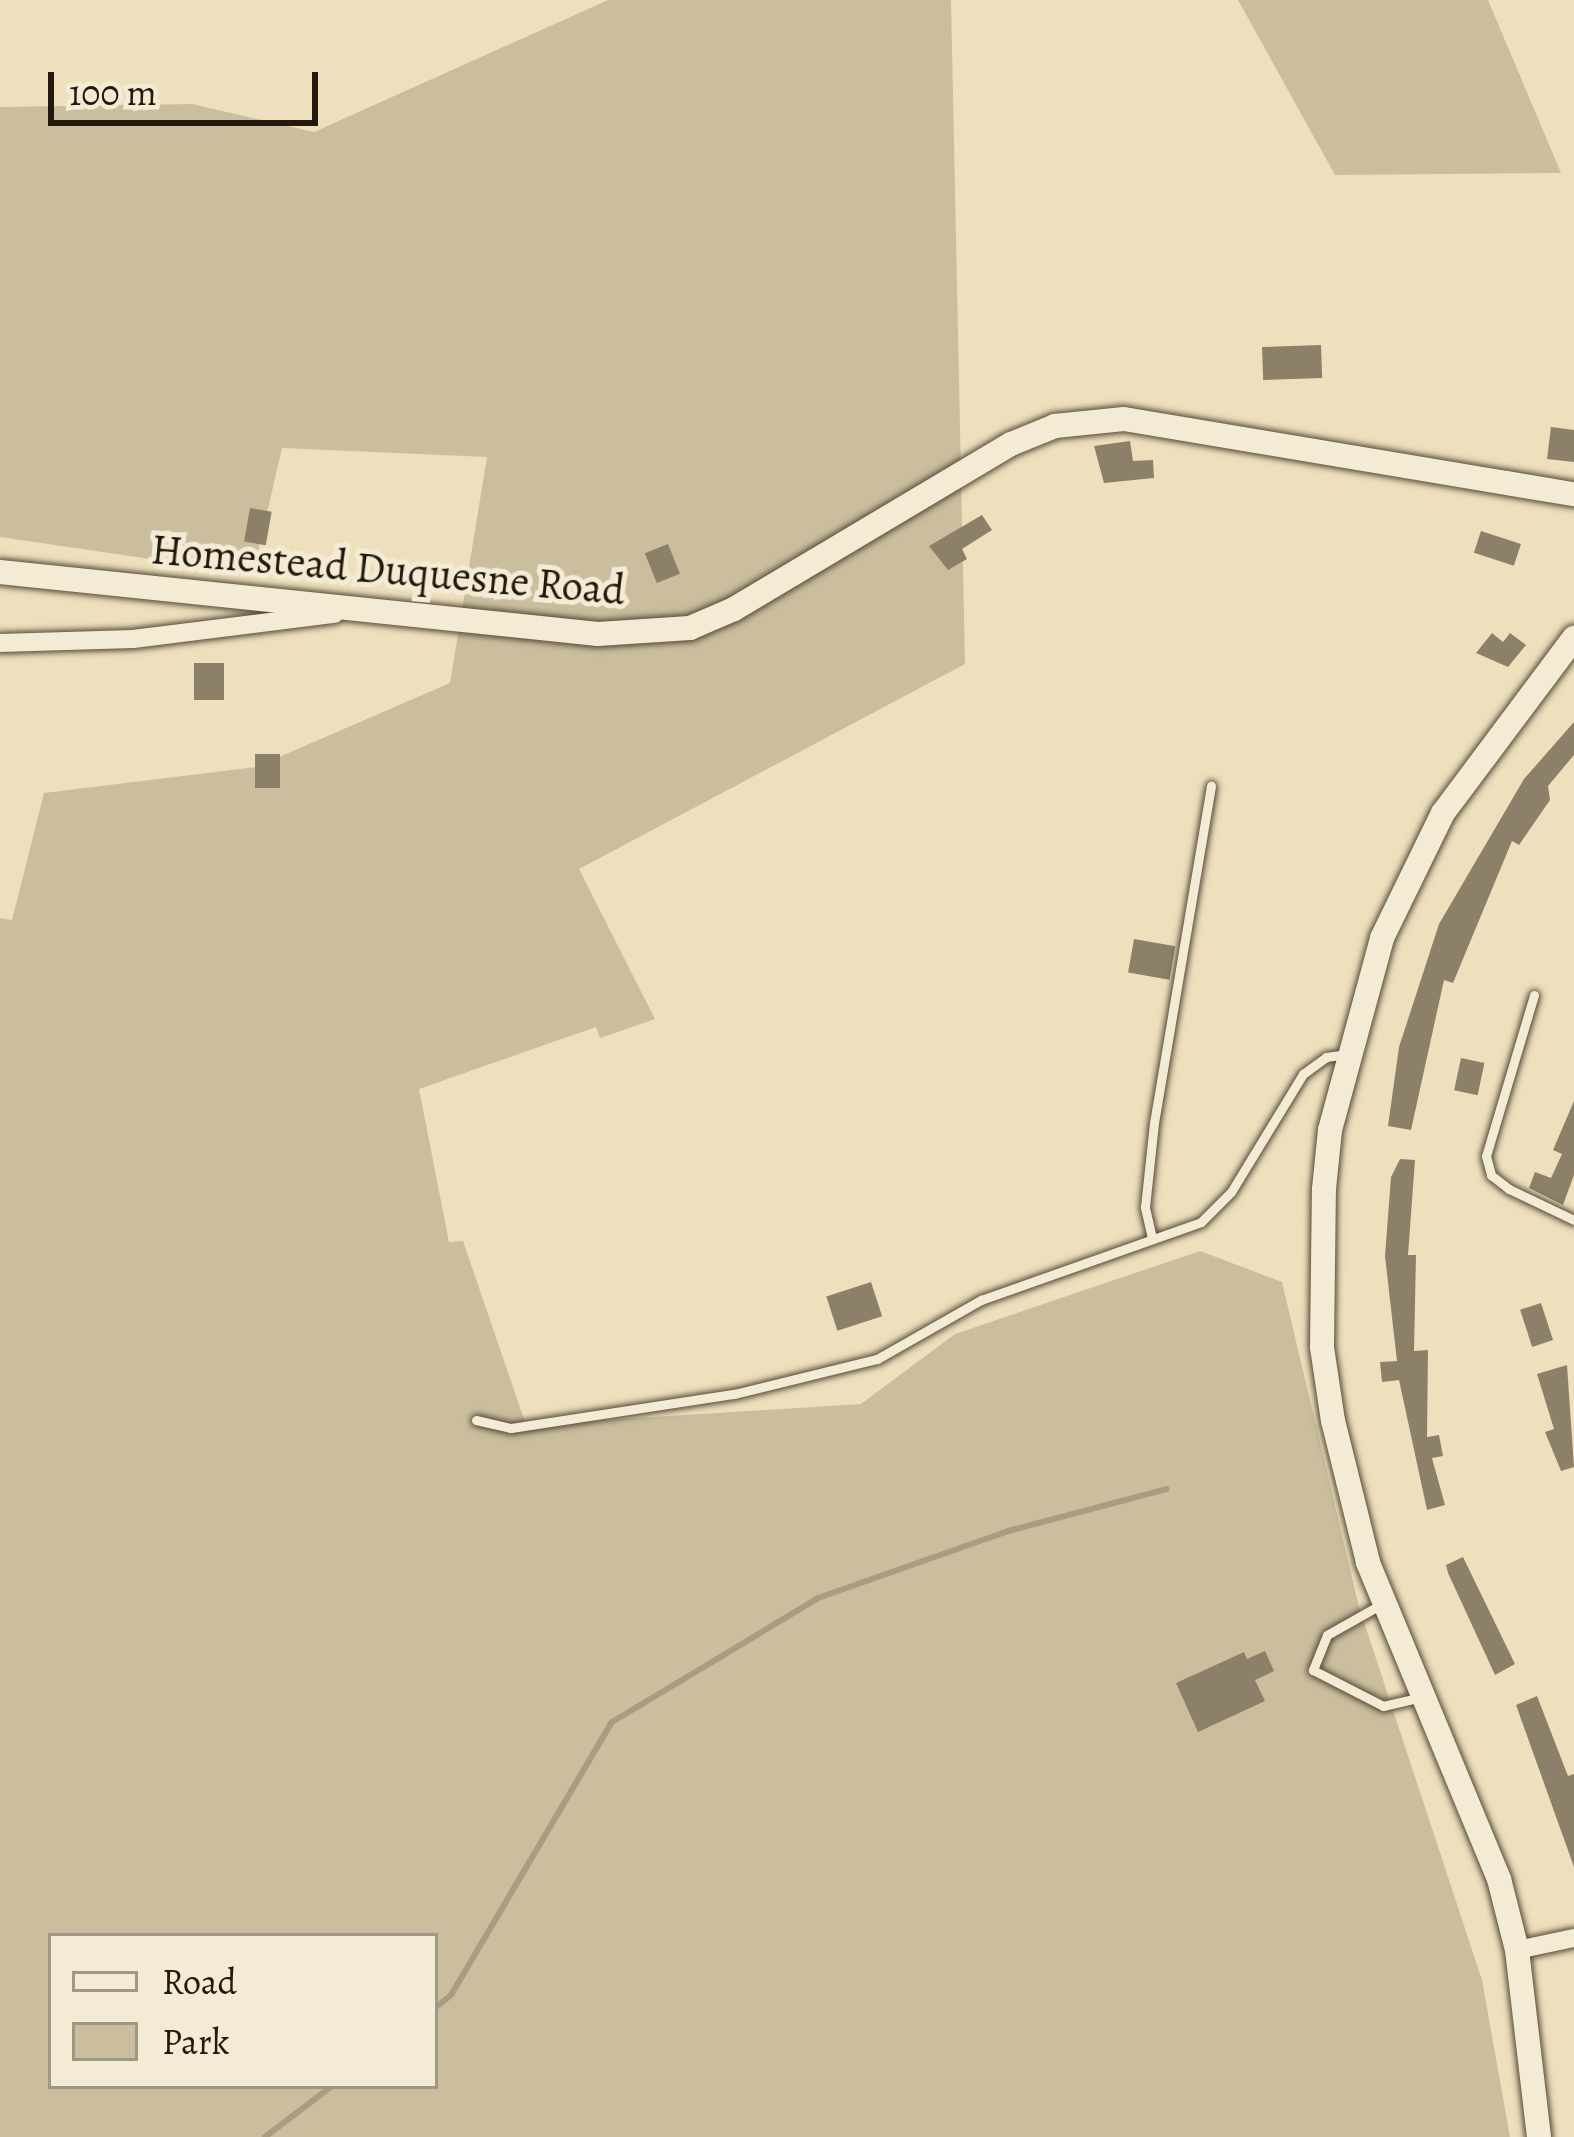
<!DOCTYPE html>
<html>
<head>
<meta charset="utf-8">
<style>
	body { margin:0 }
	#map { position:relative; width:1574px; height:2137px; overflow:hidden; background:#eee0bd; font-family:Alegreya,serif }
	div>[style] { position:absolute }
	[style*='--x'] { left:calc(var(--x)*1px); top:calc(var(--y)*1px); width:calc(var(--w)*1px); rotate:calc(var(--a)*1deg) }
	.green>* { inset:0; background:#cbbe9f }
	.stream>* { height:6px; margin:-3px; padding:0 3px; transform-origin:3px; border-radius:3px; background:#a99c81 }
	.building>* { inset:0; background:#8c8068; transform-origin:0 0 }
	.roads { filter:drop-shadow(0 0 3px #554a38) drop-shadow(0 0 3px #554a38) }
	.lane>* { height:9px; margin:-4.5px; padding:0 4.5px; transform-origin:4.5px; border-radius:4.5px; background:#f4ebd4 }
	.street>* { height:18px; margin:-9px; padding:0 9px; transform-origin:9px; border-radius:9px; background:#f4ebd4 }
	.secondary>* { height:24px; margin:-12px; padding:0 12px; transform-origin:12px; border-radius:12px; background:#f4ebd4 }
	span { translate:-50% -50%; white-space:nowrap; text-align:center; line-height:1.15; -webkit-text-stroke:10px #f4ebd4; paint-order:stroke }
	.street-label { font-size:42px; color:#22180c }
	.legend { position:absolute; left:48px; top:1933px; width:390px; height:156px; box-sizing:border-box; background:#f4ebd4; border:3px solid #a09784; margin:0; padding:15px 21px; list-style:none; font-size:36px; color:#22180c }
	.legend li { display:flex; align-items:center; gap:24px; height:60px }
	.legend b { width:60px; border:3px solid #a09784 }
	.scale { position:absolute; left:48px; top:72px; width:270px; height:54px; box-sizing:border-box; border:6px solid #22180c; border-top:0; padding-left:15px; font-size:36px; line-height:42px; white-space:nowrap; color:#22180c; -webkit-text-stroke:9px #f4ebd4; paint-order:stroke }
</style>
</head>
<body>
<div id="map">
	<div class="green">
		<i style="clip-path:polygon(evenodd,608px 0,951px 0,965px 664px,579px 869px,655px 1019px,600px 1038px,596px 1027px,419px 1089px,449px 1242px,463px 1241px,526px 1425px,861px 1404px,955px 1334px,1200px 1251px,1282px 1282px,1359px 1607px,1482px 1980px,1510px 2137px,0 2137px,0 918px,12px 920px,44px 793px,256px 767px,450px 683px,487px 457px,282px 448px,253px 574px,0 537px,0 107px,192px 104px,314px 132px,608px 0,51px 1936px,435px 1936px,435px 2086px,51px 2086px,51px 1936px)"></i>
		<i style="clip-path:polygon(1238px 0,1488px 0,1561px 173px,1335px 175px)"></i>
	</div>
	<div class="stream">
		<i style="--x:435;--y:2008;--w:21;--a:-39"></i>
		<i style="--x:451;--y:1995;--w:317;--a:-59.5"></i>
		<i style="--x:612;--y:1722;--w:240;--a:-31"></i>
		<i style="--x:818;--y:1598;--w:201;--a:-19.4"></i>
		<i style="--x:1008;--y:1531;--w:164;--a:-14.8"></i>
		<i style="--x:265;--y:2137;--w:84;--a:-37.3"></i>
	</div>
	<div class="building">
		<i style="left:1321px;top:345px;width:33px;height:59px;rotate:88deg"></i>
		<i style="clip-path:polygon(1551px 427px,1574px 430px,1574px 462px,1547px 459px)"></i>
		<i style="clip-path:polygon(1130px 441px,1133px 461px,1153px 460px,1154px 478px,1104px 483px,1094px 446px)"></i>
		<i style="left:250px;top:508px;width:22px;height:34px;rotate:10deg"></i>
		<i style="clip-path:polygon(982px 515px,992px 530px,962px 549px,967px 559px,948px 570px,929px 546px)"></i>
		<i style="left:1481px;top:531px;width:42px;height:23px;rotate:18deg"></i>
		<i style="left:668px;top:544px;width:32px;height:25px;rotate:68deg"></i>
		<i style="clip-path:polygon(1492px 633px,1503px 642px,1510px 633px,1526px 645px,1508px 667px,1476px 653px)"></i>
		<i style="left:194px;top:663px;width:30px;height:37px"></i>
		<i style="clip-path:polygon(1574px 722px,1574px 755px,1548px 786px,1550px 800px,1519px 845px,1512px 841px,1453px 983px,1444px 980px,1411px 1130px,1388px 1126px,1399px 1047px,1439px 924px,1524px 779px)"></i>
		<i style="left:255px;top:754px;width:25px;height:34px"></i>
		<i style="left:1134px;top:939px;width:42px;height:34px;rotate:10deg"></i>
		<i style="left:1461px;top:1058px;width:24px;height:33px;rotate:12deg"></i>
		<i style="clip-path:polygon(1574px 1101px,1574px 1175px,1563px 1205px,1529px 1188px,1535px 1172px,1551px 1178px,1562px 1154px,1553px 1150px)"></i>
		<i style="clip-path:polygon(1400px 1159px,1415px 1160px,1408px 1255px,1416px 1255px,1414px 1351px,1428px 1350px,1427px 1437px,1439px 1435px,1443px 1456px,1432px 1458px,1445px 1505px,1427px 1510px,1399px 1380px,1382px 1382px,1380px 1362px,1397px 1361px,1385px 1256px,1391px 1177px)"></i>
		<i style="left:871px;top:1282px;width:36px;height:47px;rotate:72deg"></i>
		<i style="left:1541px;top:1303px;width:39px;height:22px;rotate:72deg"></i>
		<i style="clip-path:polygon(1567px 1365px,1574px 1467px,1561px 1471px,1545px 1432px,1554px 1429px,1537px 1374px)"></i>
		<i style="clip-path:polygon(1463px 1557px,1515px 1664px,1495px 1675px,1448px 1573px,1446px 1565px)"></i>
		<i style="clip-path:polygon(1265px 1651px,1274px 1671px,1255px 1680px,1265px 1701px,1198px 1732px,1176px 1683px,1244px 1652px,1247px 1659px)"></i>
		<i style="clip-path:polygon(1537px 1696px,1568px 1776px,1574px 1774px,1574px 1867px,1516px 1705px)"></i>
	</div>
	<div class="roads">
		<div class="lane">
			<i style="--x:1534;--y:995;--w:168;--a:106.6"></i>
			<i style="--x:1486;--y:1156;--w:20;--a:75"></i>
			<i style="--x:1491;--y:1175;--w:23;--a:38"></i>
			<i style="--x:1509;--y:1189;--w:72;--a:25.5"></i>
			<i style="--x:1152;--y:1238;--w:32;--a:-103"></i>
			<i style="--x:1145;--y:1207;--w:84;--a:-83.9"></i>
			<i style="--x:1154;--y:1123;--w:342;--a:-80.4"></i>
			<i style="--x:476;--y:1420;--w:36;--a:13"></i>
			<i style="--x:511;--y:1428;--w:226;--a:-8.7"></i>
			<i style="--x:734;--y:1394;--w:147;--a:-13.8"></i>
			<i style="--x:877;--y:1359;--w:120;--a:-29.6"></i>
			<i style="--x:981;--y:1300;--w:233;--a:-19.5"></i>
			<i style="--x:1201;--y:1222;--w:42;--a:-45"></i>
			<i style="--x:1231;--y:1192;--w:138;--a:-58.6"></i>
			<i style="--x:1303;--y:1074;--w:29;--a:-36"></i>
			<i style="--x:1326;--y:1057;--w:22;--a:-8"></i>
			<i style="--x:1380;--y:1605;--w:61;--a:150.5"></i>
			<i style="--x:1327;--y:1635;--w:38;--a:112"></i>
			<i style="--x:1313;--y:1670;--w:79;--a:27.2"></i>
			<i style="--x:1383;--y:1706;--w:37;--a:-13"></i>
		</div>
		<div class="street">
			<i style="--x:0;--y:643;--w:133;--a:-1.7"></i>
			<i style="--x:133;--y:639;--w:203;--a:-7.1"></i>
			<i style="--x:1517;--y:1950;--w:58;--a:-11.9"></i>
		</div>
		<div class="secondary">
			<i style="--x:0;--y:572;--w:601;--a:5.92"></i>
			<i style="--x:598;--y:634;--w:92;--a:-3.7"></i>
			<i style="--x:690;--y:628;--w:48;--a:-23.4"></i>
			<i style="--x:734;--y:609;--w:322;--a:-30.8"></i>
			<i style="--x:1011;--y:444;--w:48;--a:-22.2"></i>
			<i style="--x:1055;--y:426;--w:69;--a:-5.8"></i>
			<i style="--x:1124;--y:419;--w:456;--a:9.5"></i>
			<i style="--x:1539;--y:2137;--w:188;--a:-96.7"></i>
			<i style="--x:1517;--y:1950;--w:73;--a:-104.2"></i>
			<i style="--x:1499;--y:1879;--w:343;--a:-112.5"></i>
			<i style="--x:1368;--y:1562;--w:145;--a:-103.9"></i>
			<i style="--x:1333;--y:1421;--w:75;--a:-98.5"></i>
			<i style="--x:1322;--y:1347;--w:158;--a:-89.3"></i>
			<i style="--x:1324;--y:1189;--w:59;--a:-84.2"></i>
			<i style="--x:1330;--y:1130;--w:199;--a:-74.8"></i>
			<i style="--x:1382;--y:938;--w:139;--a:-64"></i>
			<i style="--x:1443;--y:813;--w:219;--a:-53.2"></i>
		</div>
	</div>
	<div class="street-label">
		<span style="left:388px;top:570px;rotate:5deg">Homestead Duquesne Road</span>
	</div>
	<ul class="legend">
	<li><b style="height:15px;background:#f4ebd4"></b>Road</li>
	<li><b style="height:33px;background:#cbbe9f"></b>Park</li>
	</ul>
	<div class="scale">100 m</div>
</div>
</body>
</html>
